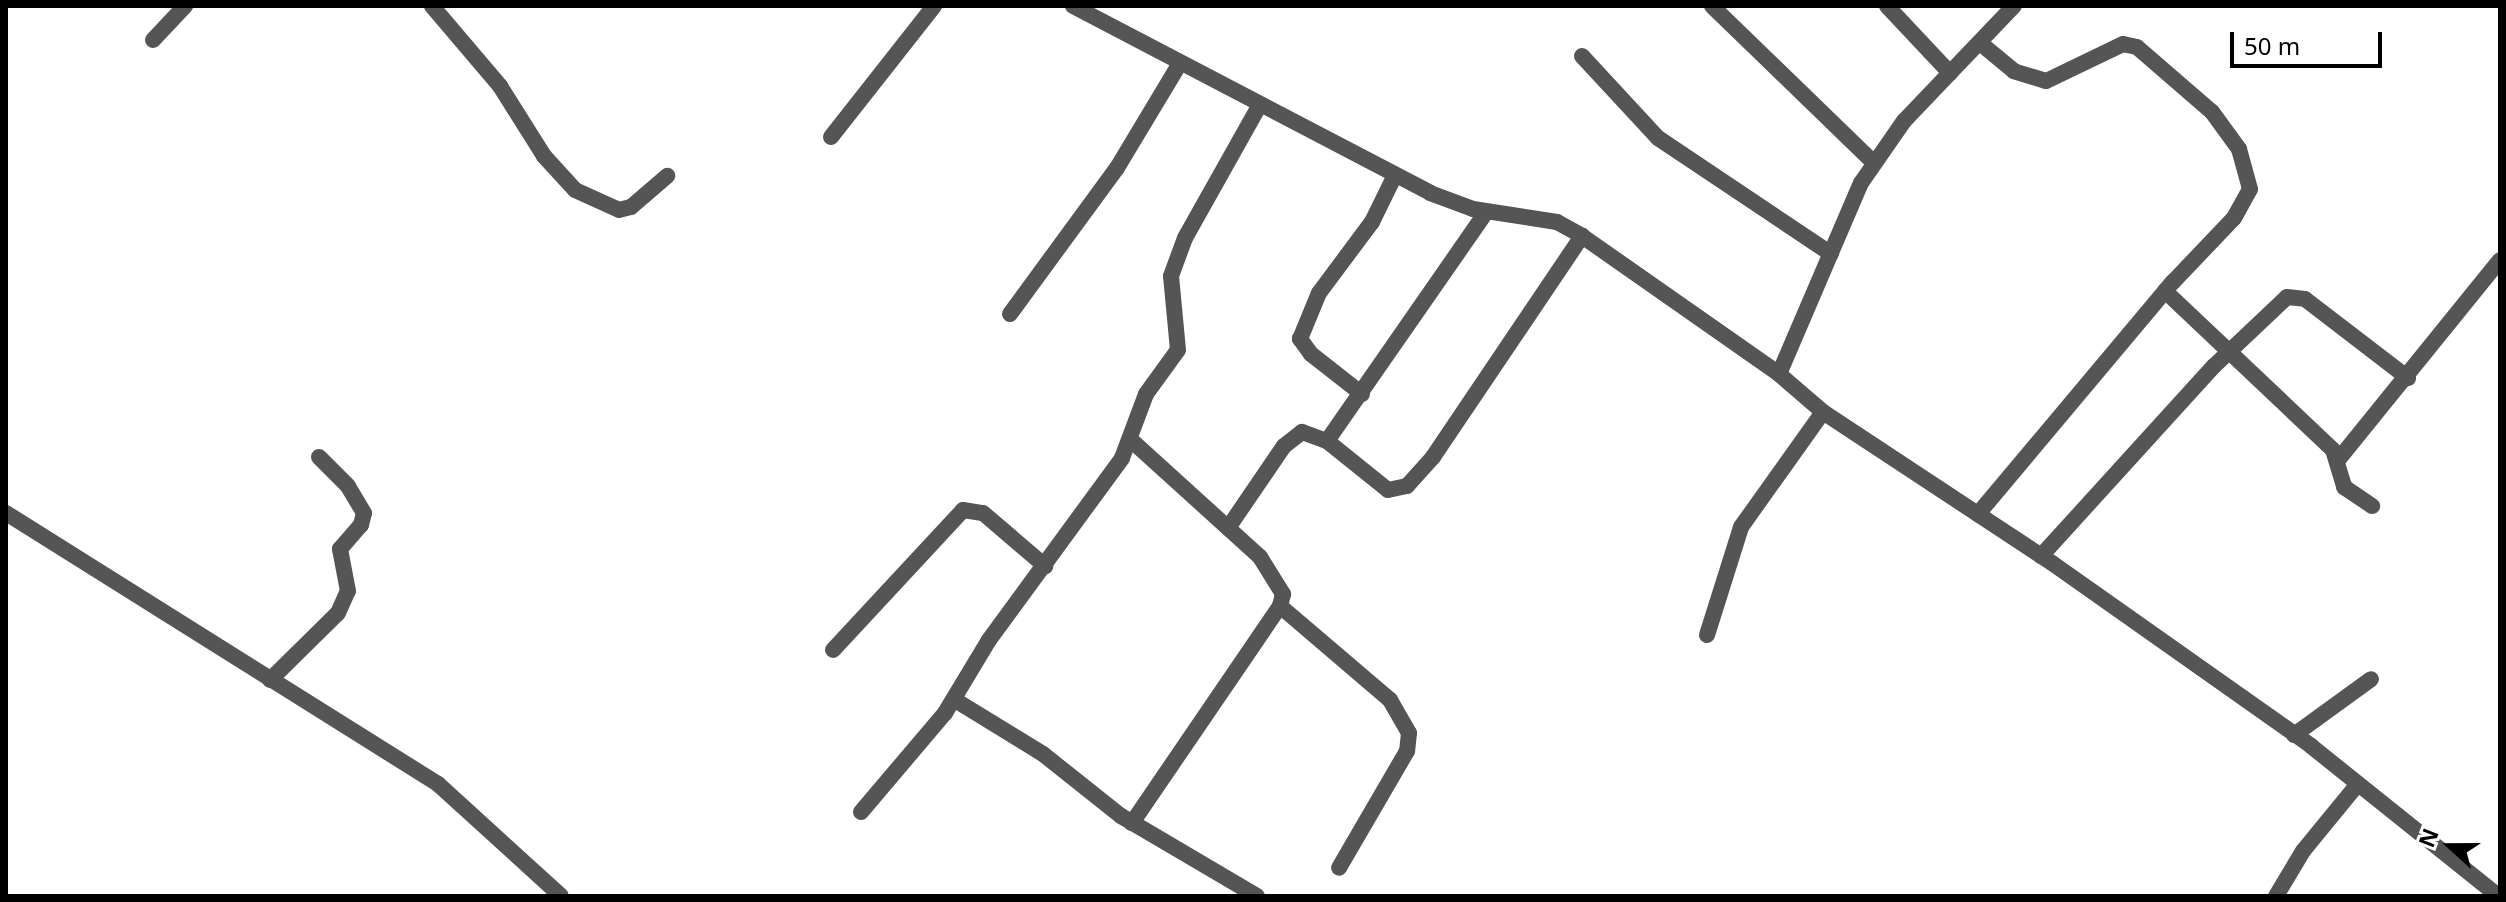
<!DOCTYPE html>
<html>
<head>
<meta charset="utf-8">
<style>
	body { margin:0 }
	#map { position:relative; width:2506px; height:902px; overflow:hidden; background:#fff; font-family:"Noto Sans",sans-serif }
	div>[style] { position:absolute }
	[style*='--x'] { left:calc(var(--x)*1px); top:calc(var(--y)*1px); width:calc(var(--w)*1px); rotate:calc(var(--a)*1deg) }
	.minor>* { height:16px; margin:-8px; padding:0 8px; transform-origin:8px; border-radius:8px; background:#555 }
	span { translate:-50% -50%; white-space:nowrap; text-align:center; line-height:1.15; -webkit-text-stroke:8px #fff; paint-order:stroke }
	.frame { position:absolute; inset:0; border:8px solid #000; pointer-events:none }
	.north { position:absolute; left:2410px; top:806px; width:80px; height:80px; -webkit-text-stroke:6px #fff; paint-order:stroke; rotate:291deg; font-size:22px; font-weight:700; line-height:32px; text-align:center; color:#000 }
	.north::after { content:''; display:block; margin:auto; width:28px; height:36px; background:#000; clip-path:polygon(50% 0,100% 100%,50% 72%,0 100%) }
	.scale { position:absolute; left:2230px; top:32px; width:152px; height:36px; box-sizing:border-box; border:4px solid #000; border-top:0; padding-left:10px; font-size:24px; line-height:28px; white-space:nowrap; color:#000; -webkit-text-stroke:6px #fff; paint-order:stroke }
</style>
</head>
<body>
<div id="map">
	<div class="minor">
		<i style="--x:432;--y:6;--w:105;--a:49.6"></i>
		<i style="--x:500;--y:86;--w:83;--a:57.8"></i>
		<i style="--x:544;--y:156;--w:46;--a:47.6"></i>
		<i style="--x:575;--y:190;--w:48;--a:24.4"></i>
		<i style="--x:619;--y:210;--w:12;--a:-14"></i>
		<i style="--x:631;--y:207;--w:48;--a:-40.7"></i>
		<i style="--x:1073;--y:6;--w:403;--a:27.6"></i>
		<i style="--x:1430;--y:193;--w:46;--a:20.4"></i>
		<i style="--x:1473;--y:209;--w:85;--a:8.8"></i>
		<i style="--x:1557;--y:222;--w:29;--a:29"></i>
		<i style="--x:1582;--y:236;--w:241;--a:35"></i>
		<i style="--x:1779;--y:374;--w:58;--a:40.8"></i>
		<i style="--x:1823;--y:412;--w:274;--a:33.4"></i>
		<i style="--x:2052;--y:563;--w:317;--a:35.2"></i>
		<i style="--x:2311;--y:746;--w:240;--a:38.7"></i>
		<i style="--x:1712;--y:6;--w:226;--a:44.1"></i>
		<i style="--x:1887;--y:6;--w:92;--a:46.8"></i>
		<i style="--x:153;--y:40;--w:47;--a:-46.7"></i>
		<i style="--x:1582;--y:56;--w:112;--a:47.2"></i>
		<i style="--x:1658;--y:138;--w:208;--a:33.8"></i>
		<i style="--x:831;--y:137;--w:167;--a:-51.8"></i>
		<i style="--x:2165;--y:291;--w:231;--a:43.4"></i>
		<i style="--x:2333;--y:450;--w:39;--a:73"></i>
		<i style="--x:2344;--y:487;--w:34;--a:34"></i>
		<i style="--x:1010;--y:314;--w:181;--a:-53.8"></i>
		<i style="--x:1117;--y:168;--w:120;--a:-59"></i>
		<i style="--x:1779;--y:374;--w:208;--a:-66.8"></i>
		<i style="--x:1861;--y:183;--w:75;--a:-55.3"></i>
		<i style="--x:1904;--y:121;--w:159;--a:-46.3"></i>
		<i style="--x:1362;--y:394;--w:65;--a:-141.9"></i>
		<i style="--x:1311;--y:354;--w:19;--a:-126"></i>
		<i style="--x:1300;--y:339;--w:50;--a:-67.6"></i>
		<i style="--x:1319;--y:293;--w:89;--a:-53.3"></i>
		<i style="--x:1372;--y:222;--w:52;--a:-63.9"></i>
		<i style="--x:1131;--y:440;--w:174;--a:42.2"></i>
		<i style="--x:1260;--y:557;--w:44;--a:58.1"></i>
		<i style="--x:1283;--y:594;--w:12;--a:104"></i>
		<i style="--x:1280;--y:606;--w:263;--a:124.3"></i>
		<i style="--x:1327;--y:441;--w:279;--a:-55.2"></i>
		<i style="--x:2338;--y:460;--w:257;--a:-51"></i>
		<i style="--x:6;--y:513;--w:510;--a:32.1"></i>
		<i style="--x:438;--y:784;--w:166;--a:42.3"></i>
		<i style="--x:1978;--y:514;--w:303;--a:-50"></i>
		<i style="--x:2173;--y:282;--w:88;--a:-46.4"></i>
		<i style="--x:2234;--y:218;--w:33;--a:-61"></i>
		<i style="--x:2250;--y:189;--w:41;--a:-105.4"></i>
		<i style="--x:2239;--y:149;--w:46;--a:-126.1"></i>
		<i style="--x:2212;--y:112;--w:99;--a:-139.1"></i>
		<i style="--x:2137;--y:47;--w:14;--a:-168"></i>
		<i style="--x:2123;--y:44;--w:85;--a:154.3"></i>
		<i style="--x:2046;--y:81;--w:34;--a:-163"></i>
		<i style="--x:2014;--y:71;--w:44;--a:-140.5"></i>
		<i style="--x:1228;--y:528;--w:99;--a:-55.7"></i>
		<i style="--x:1284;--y:446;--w:23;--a:-38"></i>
		<i style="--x:1302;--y:432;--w:27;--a:20"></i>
		<i style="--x:1327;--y:441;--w:78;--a:38.8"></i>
		<i style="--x:1388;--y:490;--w:19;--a:-12"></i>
		<i style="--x:1407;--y:486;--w:39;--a:-48"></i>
		<i style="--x:1433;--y:457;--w:267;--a:-56"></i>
		<i style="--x:2041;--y:556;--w:257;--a:-47.7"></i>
		<i style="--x:2214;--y:366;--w:100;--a:-43.4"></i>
		<i style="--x:2287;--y:297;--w:18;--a:6"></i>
		<i style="--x:2305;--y:299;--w:130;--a:37.5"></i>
		<i style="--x:1280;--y:606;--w:145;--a:40.5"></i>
		<i style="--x:1390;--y:700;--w:38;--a:60"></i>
		<i style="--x:1409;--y:733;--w:18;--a:96"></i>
		<i style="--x:1407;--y:751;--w:135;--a:120.2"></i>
		<i style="--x:1707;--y:635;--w:113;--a:-72.5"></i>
		<i style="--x:1741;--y:527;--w:141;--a:-54.5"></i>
		<i style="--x:833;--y:650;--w:191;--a:-47.1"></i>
		<i style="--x:963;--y:510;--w:20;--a:9"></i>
		<i style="--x:983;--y:513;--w:82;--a:40.5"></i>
		<i style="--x:270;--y:680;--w:95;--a:-44.6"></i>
		<i style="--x:338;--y:613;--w:24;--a:-66"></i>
		<i style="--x:348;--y:591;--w:43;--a:-100.8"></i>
		<i style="--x:340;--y:549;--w:32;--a:-49"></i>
		<i style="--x:361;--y:525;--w:12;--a:-76"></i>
		<i style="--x:364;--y:513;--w:31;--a:-121"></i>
		<i style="--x:348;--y:486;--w:41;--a:-135"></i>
		<i style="--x:955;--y:700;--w:103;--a:31.5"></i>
		<i style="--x:1043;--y:754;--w:100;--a:38.5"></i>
		<i style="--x:1121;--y:816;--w:158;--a:30.5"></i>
		<i style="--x:2294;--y:735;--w:95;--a:-36"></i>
		<i style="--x:861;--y:812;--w:130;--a:-49.7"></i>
		<i style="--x:945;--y:713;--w:85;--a:-58.9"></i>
		<i style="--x:989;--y:640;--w:225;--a:-53.8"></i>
		<i style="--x:1122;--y:458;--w:68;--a:-69.4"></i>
		<i style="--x:1146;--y:394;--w:54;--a:-54"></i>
		<i style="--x:1178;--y:350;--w:74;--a:-95.4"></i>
		<i style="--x:1171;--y:276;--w:40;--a:-69.8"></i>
		<i style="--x:1185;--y:238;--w:151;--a:-60.7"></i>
		<i style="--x:2276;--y:896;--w:52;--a:-59"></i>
		<i style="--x:2303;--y:851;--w:85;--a:-50.7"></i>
	</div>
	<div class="frame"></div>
	<div class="north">N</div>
	<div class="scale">50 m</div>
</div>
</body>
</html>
